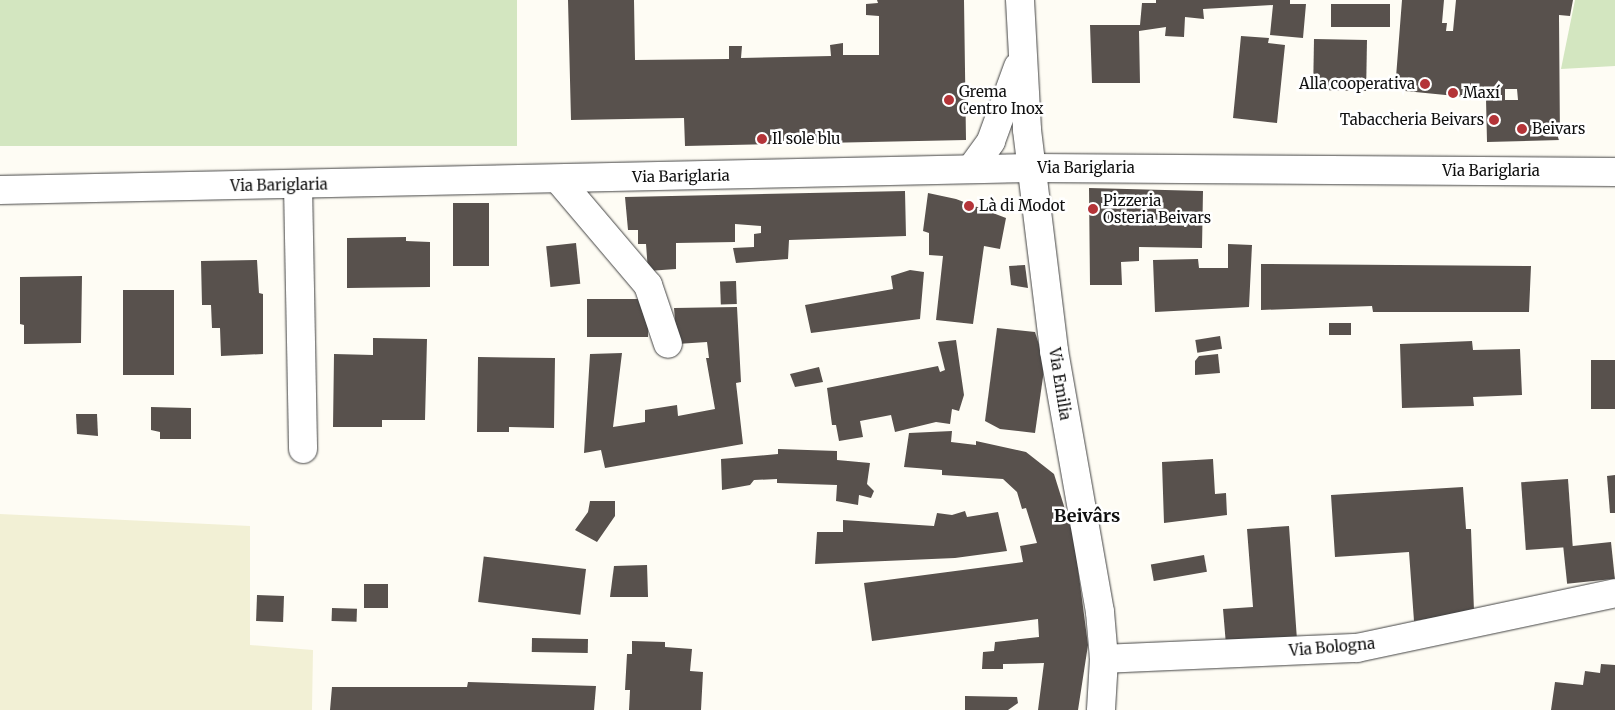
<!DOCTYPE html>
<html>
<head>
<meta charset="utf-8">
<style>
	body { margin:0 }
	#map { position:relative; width:1615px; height:710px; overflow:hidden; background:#fefcf4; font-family:Merriweather,serif }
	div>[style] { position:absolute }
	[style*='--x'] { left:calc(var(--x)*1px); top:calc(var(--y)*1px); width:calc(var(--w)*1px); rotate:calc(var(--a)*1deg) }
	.farmland>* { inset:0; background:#f2f0d5 }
	.green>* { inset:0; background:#d3e6c0; transform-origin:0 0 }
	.building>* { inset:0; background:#58514d; transform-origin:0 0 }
	.roads { filter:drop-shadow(0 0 1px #434343) drop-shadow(0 0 1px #434343) }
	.minor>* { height:28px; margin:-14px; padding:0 14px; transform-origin:14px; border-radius:14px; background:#fff }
	.dots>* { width:14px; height:14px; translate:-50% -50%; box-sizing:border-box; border:2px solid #fff; border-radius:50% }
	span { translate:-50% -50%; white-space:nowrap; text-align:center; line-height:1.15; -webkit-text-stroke:5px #fff; paint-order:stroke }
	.poi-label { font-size:15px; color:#101010 }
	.right { translate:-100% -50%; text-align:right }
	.left { translate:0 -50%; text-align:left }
	.street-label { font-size:15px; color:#101010 }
	.quarter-label { font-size:18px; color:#101010; font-weight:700 }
</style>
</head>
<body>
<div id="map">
	<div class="farmland">
		<i style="clip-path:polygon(0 514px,250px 526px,250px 645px,313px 650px,312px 710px,0 710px)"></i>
	</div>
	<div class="green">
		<i style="left:0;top:0;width:517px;height:146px"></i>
		<i style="clip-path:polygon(1575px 0,1615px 0,1615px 66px,1561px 69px)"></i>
	</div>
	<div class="building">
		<i style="clip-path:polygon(568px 0,634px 0,635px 60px,729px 59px,729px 46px,742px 46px,741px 58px,831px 56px,830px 45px,843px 43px,843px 55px,879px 55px,879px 16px,866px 15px,866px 4px,878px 3px,877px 0,964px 0,966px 140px,685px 146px,684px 118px,571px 120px)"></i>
		<i style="clip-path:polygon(1156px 0,1290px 0,1290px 4px,1306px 4px,1303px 38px,1270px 35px,1273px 5px,1203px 9px,1204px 19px,1185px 17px,1184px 37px,1165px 36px,1166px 27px,1139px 31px,1140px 83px,1092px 83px,1090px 25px,1140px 25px,1142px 3px,1156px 3px)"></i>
		<i style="clip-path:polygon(evenodd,1402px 0,1444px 0,1442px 23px,1447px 23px,1446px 31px,1453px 31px,1456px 0,1573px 0,1570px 16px,1559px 15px,1559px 18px,1560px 140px,1487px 142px,1486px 99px,1395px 90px,1402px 0,1505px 89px,1517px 89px,1518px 100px,1505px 100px,1505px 89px)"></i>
		<i style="left:1331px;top:4px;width:59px;height:23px"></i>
		<i style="clip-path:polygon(1241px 36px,1269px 38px,1268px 43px,1285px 45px,1277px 123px,1233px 118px)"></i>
		<i style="left:1314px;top:39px;width:53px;height:51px;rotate:1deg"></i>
		<i style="clip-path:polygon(1089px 188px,1203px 191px,1202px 248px,1139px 247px,1139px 261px,1121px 262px,1122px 285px,1090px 285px)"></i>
		<i style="clip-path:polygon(905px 191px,906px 236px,789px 240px,788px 259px,736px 263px,733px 248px,754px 247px,754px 234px,761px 233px,761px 226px,735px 224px,735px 242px,676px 243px,676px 269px,648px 271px,646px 244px,638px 244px,638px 230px,628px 230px,625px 197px)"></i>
		<i style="clip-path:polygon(928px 193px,956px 199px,1006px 218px,1000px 249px,984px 246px,973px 324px,936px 320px,943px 256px,929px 255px,929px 233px,923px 231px)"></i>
		<i style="left:453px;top:203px;width:36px;height:63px"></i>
		<i style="clip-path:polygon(406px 237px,406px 241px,430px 242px,430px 287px,347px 288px,347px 238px)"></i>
		<i style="left:576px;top:243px;width:41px;height:30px;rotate:84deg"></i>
		<i style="clip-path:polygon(1228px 244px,1252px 245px,1249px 307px,1155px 312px,1153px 260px,1198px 259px,1199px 268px,1228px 268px)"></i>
		<i style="clip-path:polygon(257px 260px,259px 293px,263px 294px,263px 354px,221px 356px,220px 328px,212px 328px,211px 305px,202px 305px,201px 261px)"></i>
		<i style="clip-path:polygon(1261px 264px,1531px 266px,1529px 312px,1373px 312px,1372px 306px,1261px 310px)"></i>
		<i style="clip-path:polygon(1025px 265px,1028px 288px,1011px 285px,1009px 266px)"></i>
		<i style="clip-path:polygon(910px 270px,924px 272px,920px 319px,811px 333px,805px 305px,893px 289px,891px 276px)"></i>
		<i style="clip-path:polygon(82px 276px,81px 343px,24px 344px,24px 325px,20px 324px,20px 277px)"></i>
		<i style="left:736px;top:281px;width:23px;height:16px;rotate:88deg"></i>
		<i style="left:174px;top:290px;width:85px;height:51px;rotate:90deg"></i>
		<i style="left:648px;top:299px;width:38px;height:61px;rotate:90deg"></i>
		<i style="clip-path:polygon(737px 307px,741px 382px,736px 383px,743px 444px,605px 468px,601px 450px,584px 453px,590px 354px,622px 353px,613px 427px,645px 422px,645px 410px,677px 405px,678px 416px,715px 409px,706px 358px,709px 358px,707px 342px,677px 344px,674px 308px)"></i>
		<i style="left:1351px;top:323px;width:12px;height:22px;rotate:90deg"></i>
		<i style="clip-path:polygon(997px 328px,1035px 332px,1045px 363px,1035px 433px,1000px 429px,985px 421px)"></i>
		<i style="left:1220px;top:336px;width:13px;height:25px;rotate:81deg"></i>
		<i style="clip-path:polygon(373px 338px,427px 339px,425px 420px,382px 420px,382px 427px,333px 427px,334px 354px,373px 355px)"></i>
		<i style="clip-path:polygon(956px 340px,964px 395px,959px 411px,952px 409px,950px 424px,936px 422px,895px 432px,891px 415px,860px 421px,863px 437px,839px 441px,836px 425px,832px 425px,827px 388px,938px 366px,940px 372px,945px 370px,938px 342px)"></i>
		<i style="clip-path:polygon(1472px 341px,1473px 350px,1520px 349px,1522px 395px,1473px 397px,1474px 406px,1402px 408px,1400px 344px)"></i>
		<i style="clip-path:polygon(1218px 354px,1220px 373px,1195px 375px,1195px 361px,1199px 356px)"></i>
		<i style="clip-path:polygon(478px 357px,555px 358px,554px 428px,509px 427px,509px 432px,477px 432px)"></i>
		<i style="left:1615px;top:360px;width:49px;height:24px;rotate:90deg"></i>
		<i style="clip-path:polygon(819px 367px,823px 382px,795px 387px,790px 374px)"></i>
		<i style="clip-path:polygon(151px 407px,191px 408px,191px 439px,160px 439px,160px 432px,151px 430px)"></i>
		<i style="clip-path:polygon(76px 414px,97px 414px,98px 436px,77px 434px)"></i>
		<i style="clip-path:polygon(952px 431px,951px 442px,976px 445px,976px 441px,1026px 452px,1054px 474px,1074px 538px,1088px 645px,1078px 710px,1038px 710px,1044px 663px,1003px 664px,1003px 669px,982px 669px,983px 652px,994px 651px,995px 642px,1039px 637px,1038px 619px,872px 641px,864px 583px,1023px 562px,1020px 546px,1037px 543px,1026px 508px,1022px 509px,1017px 492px,1003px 479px,942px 475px,942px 470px,904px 467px,909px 433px)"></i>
		<i style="clip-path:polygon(778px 449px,837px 451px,837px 460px,870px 463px,867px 484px,874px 491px,871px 498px,859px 495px,858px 505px,836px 501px,837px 485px,777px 483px,777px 479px,754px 480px,750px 485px,722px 490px,721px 459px,778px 454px)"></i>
		<i style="clip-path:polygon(1213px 459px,1215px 494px,1226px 493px,1227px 515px,1164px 523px,1162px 462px)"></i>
		<i style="clip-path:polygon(1615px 475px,1615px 513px,1610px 513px,1607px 476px)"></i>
		<i style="left:1568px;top:479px;width:68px;height:47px;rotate:86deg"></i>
		<i style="clip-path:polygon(1463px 487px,1466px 529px,1471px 529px,1474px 611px,1414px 621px,1409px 552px,1335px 557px,1331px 495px)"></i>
		<i style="clip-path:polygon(590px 501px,615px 501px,615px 516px,597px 542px,575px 530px,588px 512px)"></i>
		<i style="clip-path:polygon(965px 511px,967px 517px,998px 512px,1007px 551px,955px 558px,815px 564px,817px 532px,843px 532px,843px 520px,934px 526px,937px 513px,952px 515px)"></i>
		<i style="clip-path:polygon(1289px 526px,1297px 640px,1226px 645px,1223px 609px,1253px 607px,1247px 529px)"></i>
		<i style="left:1611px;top:542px;width:37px;height:48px;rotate:84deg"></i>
		<i style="left:1204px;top:555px;width:17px;height:54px;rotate:80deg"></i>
		<i style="clip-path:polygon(647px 565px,648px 597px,610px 597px,614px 566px)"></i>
		<i style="left:586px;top:569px;width:46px;height:103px;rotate:97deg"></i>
		<i style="left:364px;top:584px;width:24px;height:24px"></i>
		<i style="left:257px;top:595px;width:27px;height:26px;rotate:2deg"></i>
		<i style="left:332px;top:608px;width:25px;height:13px;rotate:2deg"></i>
		<i style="left:532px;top:638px;width:56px;height:14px;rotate:1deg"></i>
		<i style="clip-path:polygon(632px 641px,665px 642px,665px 647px,692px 649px,690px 671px,703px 672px,701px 710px,629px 710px,630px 690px,625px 690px,627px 654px,632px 654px)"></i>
		<i style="clip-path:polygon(1601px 664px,1615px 665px,1615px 710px,1551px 710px,1555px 682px,1583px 685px,1585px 671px,1600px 673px)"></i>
		<i style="clip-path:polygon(468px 682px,596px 686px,594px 710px,330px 710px,332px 687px,467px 687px)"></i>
		<i style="clip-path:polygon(965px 696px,1017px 697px,1018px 703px,1008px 710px,965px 710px)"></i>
	</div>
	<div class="roads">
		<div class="minor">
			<i style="--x:1020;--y:0;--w:130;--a:86.9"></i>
			<i style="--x:1027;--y:130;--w:223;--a:83"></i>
			<i style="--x:1054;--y:351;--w:265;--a:80"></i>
			<i style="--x:1100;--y:612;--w:47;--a:85.1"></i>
			<i style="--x:1104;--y:659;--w:51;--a:93.4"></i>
			<i style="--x:971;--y:169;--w:34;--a:-54"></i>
			<i style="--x:991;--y:141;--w:79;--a:-70"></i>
			<i style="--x:558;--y:179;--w:139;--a:49.7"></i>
			<i style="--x:648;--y:285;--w:62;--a:71.3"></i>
			<i style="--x:298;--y:185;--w:264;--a:88.9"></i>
			<i style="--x:0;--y:190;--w:1033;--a:-1.22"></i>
			<i style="--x:1033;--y:168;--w:582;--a:0.39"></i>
			<i style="--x:1104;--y:659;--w:253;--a:-2.5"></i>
			<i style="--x:1357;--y:648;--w:264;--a:-12"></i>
		</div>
	</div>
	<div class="dots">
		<i style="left:1425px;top:84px;background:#b43438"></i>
		<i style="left:1453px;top:93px;background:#b43438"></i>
		<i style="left:949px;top:100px;background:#b43438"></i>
		<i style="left:1494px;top:120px;background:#b43438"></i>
		<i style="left:1522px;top:129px;background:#b43438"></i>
		<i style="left:762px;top:139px;background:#b43438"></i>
		<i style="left:969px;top:206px;background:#b43438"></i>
		<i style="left:1093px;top:209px;background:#b43438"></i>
	</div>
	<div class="poi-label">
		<span class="right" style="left:1415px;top:84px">Alla cooperativa</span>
		<span class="left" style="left:959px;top:100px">Grema<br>Centro Inox</span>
		<span class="left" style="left:1463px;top:93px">Maxí</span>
		<span class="right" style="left:1484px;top:120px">Tabaccheria Beivars</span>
		<span class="left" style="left:1532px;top:129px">Beivars</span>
		<span class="left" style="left:772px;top:139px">Il sole blu</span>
		<span class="left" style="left:1103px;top:209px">Pizzeria<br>Osteria Beivars</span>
		<span class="left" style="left:979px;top:206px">Là di Modot</span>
	</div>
	<div class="street-label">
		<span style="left:1086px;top:168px">Via Bariglaria</span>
		<span style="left:1491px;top:171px">Via Bariglaria</span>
		<span style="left:681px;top:176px;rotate:-1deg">Via Bariglaria</span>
		<span style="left:279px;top:185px;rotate:-1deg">Via Bariglaria</span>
		<span style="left:1060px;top:384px;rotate:81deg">Via Emilia</span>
		<span style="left:1332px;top:647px;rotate:-5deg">Via Bologna</span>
	</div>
	<div class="quarter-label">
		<span style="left:1087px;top:516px">Beivârs</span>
	</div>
</div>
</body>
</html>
